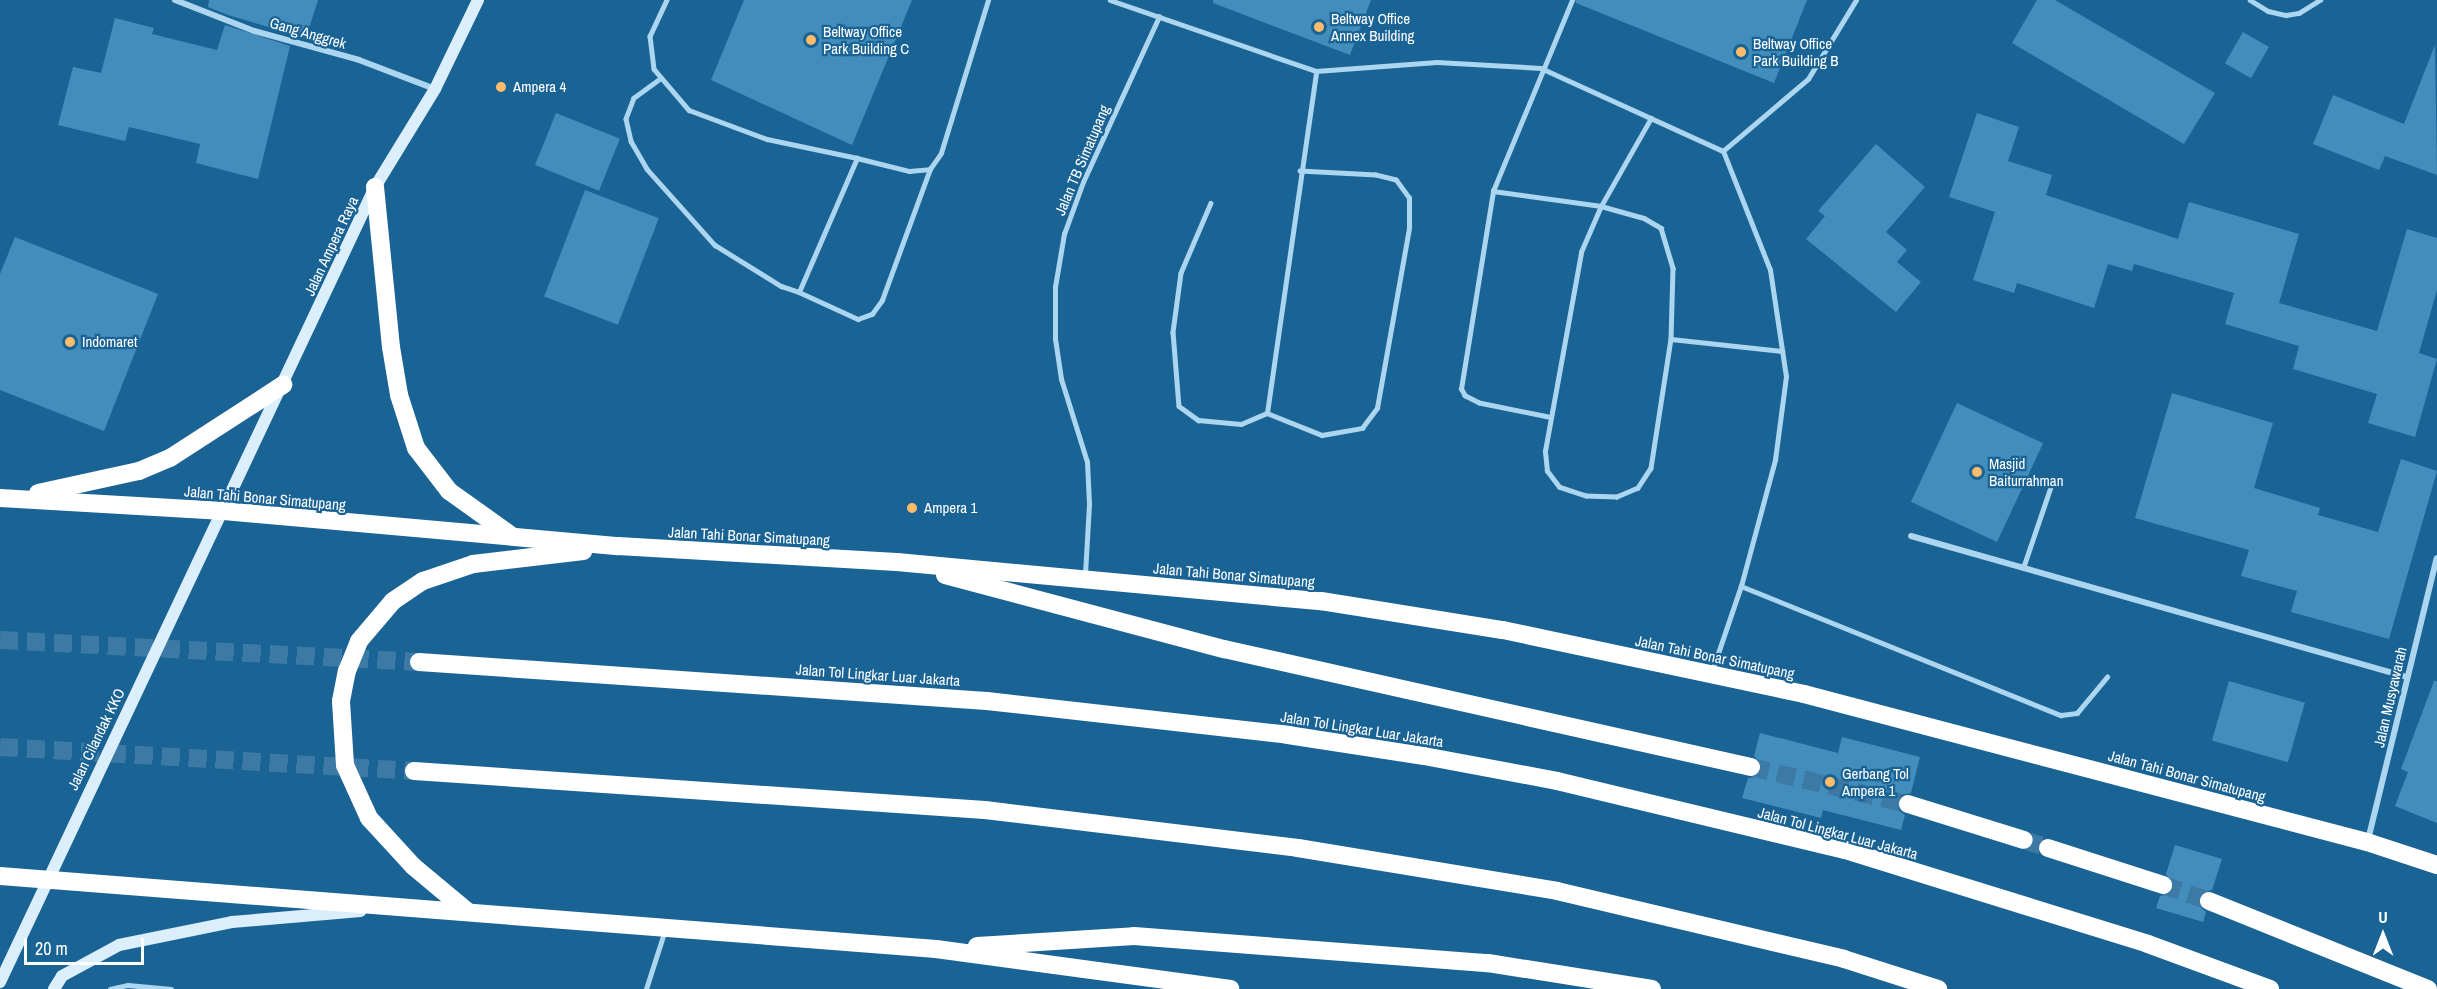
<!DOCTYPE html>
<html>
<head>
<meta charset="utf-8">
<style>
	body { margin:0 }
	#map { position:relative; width:2437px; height:989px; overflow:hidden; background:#1a6395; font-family:"Archivo Narrow",sans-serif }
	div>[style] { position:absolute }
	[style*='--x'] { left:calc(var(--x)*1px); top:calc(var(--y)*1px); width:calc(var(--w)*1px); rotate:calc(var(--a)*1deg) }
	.building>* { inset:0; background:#438dbc; transform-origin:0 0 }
	.highway-tunnel>* { height:18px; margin-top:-9px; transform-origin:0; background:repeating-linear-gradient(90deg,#3c7aa5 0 18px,transparent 0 27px) }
	.lane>* { height:4.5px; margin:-2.25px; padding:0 2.25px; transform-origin:2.25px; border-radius:2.25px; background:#acd6f0 }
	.street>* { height:6px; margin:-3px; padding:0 3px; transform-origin:3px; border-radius:3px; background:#acd6f0 }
	.secondary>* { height:12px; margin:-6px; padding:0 6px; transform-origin:6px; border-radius:6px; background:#daeefb }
	.highway>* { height:18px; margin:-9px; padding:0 9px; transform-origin:9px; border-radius:9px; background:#fff }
	.dots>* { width:16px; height:16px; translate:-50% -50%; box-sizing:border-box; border:3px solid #1a6395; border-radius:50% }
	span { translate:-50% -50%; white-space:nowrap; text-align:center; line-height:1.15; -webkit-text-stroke:4.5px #1a6395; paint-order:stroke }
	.poi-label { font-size:15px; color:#fff }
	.left { translate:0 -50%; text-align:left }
	.street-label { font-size:15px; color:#fff }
	.north { position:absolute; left:2353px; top:905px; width:60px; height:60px; -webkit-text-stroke:4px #1a6395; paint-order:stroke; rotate:0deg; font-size:16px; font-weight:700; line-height:24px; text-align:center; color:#fff }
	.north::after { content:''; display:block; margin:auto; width:21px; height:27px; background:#fff; clip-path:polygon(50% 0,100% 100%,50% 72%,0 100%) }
	.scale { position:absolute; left:24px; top:938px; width:120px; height:27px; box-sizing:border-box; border:3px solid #fff; border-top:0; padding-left:8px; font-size:18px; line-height:21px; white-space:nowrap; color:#fff; -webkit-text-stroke:4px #1a6395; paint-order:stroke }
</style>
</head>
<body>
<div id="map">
	<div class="building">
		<i style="clip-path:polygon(209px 0,318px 0,306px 38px,228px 15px,208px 7px)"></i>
		<i style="clip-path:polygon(744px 0,912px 0,852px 145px,711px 80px)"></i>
		<i style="clip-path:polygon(1213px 0,1371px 0,1350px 55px,1213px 3px)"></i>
		<i style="clip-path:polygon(1576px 0,1807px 0,1774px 83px,1576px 3px)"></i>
		<i style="clip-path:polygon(2037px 0,2055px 0,2215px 93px,2184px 144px,2012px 43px)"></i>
		<i style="clip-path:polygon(115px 18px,154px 28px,152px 34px,217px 50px,225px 25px,290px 46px,258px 179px,196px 163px,200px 144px,129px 127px,125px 141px,58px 125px,73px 67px,101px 73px)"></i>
		<i style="left:2243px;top:32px;width:30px;height:36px;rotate:30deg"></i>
		<i style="clip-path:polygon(2435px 45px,2437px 175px,2385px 156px,2379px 170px,2313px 144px,2333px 95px,2404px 124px)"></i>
		<i style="left:556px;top:113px;width:69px;height:56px;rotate:22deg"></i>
		<i style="clip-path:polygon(1977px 113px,2019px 127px,2008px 161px,2052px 175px,2046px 195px,2178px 239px,2189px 202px,2299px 234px,2279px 303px,2377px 331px,2407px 229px,2437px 238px,2437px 290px,2419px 353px,2437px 359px,2415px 437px,2368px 423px,2377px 394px,2293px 369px,2299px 346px,2225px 324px,2234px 293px,2134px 264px,2132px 271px,2108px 264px,2094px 308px,2017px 283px,2014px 293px,1973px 280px,1995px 212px,1949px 197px)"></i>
		<i style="clip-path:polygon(1876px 144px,1925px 187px,1886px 232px,1907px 250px,1897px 262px,1921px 282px,1896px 312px,1806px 239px,1825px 216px,1818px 211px)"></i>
		<i style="left:585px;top:190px;width:79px;height:114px;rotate:21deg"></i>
		<i style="clip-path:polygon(15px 237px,158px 294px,104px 431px,0 390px,0 274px)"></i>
		<i style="clip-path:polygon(2172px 393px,2273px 423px,2254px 488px,2320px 508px,2318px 515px,2378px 532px,2401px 459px,2437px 471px,2389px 639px,2291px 612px,2297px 591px,2241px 576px,2249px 550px,2135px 518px)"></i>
		<i style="left:1957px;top:403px;width:95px;height:109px;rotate:25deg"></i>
		<i style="left:2229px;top:681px;width:79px;height:62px;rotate:16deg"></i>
		<i style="clip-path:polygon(2434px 681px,2437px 681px,2437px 823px,2395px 806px,2408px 772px,2401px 769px)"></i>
		<i style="clip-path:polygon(1760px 733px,1838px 753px,1842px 737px,1920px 757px,1911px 793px,1901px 795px,1897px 801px,1899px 811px,1905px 815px,1901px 830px,1823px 810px,1821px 818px,1742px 798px,1748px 778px,1755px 777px,1762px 770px,1761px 763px,1754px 756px)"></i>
		<i style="clip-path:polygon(2175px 845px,2222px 859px,2212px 890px,2203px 892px,2198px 897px,2200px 907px,2206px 912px,2203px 922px,2156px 908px,2160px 896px,2170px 894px,2174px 888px,2166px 874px)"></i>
	</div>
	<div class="highway-tunnel">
		<i style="--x:0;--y:640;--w:420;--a:3"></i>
		<i style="--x:0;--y:747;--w:415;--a:3.3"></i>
		<i style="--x:1751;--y:767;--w:161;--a:13.3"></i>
		<i style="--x:2024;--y:840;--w:25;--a:18"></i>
		<i style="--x:2163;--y:885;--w:49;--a:19.2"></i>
	</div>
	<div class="lane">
		<i style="--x:667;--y:0;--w:40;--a:115"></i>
		<i style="--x:650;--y:36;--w:33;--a:83"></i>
		<i style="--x:654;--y:69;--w:54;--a:49.5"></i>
		<i style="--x:689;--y:110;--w:83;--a:20.4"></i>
		<i style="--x:767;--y:139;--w:92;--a:11.9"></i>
		<i style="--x:1110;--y:0;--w:218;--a:19"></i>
		<i style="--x:1316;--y:71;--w:121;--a:-4.3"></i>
		<i style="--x:1437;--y:62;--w:104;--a:3.3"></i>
		<i style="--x:1541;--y:68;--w:200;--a:24.5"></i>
		<i style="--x:1723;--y:151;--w:111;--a:-40.3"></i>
		<i style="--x:1808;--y:79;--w:92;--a:-58.7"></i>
		<i style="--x:2250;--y:0;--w:21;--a:31"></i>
		<i style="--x:2268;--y:11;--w:18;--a:13"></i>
		<i style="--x:2286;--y:15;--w:13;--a:-9"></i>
		<i style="--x:2299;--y:13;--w:25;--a:-32"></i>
		<i style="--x:659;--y:80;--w:31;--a:144"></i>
		<i style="--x:634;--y:98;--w:22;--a:111"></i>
		<i style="--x:626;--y:119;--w:23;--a:77"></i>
		<i style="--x:631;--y:141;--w:32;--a:60"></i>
		<i style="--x:647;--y:169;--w:102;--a:48.2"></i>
		<i style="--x:715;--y:245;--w:78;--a:31.8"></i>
		<i style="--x:781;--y:286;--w:19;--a:18"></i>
		<i style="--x:799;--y:292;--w:146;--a:-66.6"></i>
		<i style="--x:857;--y:158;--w:54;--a:14"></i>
		<i style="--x:909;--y:171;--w:21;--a:-5"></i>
		<i style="--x:930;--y:169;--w:19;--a:-55"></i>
		<i style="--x:941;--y:153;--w:160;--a:-72.9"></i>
		<i style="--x:1493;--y:191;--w:109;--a:7.9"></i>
		<i style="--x:1601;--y:206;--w:45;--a:15.6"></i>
		<i style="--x:1644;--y:218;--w:20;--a:30"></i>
		<i style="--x:1661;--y:228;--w:42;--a:73.3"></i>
		<i style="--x:1673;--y:268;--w:71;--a:91.6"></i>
		<i style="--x:1671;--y:339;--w:131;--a:98.8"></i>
		<i style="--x:1651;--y:468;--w:24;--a:123"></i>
		<i style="--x:1638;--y:488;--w:23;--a:157"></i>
		<i style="--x:1617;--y:497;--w:31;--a:-178"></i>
		<i style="--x:1586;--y:496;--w:28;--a:-162"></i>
		<i style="--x:1559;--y:487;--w:20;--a:-127"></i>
		<i style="--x:1547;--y:471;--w:20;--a:-96"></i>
		<i style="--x:1545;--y:451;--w:202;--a:-79.7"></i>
		<i style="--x:1581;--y:252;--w:50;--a:-66.5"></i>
		<i style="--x:1601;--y:206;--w:101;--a:-60.4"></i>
		<i style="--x:1211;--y:203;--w:76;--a:113.2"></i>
		<i style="--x:1181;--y:273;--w:60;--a:97.7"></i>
		<i style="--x:1173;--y:332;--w:74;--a:85.4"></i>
		<i style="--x:1179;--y:406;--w:24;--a:36"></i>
		<i style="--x:1198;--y:420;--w:43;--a:5.3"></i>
		<i style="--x:1241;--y:424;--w:28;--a:-23"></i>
		<i style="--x:1267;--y:413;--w:59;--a:21.8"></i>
		<i style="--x:1322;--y:435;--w:41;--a:-9.9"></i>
		<i style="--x:1362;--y:428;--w:25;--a:-53"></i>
		<i style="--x:1377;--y:408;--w:183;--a:-79.9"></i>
		<i style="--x:1409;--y:228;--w:30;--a:-90"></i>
		<i style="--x:1409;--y:198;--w:22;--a:-126"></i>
		<i style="--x:1396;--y:180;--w:21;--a:-166"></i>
		<i style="--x:1376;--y:175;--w:76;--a:-177"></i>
		<i style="--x:799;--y:292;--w:65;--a:24.6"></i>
		<i style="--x:858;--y:319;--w:15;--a:-20"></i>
		<i style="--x:872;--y:314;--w:17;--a:-54"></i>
		<i style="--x:882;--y:300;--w:140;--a:-69.9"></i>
		<i style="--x:1671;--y:339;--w:112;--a:6.2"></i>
		<i style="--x:1267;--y:413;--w:345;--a:-81.8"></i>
		<i style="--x:1548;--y:417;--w:70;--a:-168.5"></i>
		<i style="--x:1479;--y:403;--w:16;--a:-153"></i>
		<i style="--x:1465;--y:396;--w:8;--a:-120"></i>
		<i style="--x:1461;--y:389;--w:201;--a:-80.8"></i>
		<i style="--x:1493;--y:191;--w:207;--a:-67.5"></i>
		<i style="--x:2023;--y:568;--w:93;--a:-71.2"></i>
		<i style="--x:1085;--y:574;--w:70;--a:-86.7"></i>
		<i style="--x:1089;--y:504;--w:42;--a:-92.7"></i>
		<i style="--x:1087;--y:462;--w:87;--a:-107.4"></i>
		<i style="--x:1061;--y:379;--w:40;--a:-98.5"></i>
		<i style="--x:1055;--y:339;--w:52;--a:-90"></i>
		<i style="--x:1055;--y:287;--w:54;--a:-80.4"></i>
		<i style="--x:1064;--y:234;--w:55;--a:-69.9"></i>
		<i style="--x:1083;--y:182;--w:182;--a:-65.3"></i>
		<i style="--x:1741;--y:586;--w:345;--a:22"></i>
		<i style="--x:2061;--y:715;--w:16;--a:-7"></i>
		<i style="--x:2077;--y:713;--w:47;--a:-50.2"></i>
		<i style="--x:1712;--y:671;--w:90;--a:-71.2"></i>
		<i style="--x:1741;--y:586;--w:131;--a:-74.9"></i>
		<i style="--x:1775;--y:460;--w:84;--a:-82.5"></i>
		<i style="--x:1786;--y:377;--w:108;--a:-98.5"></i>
		<i style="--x:1770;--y:270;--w:128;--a:-111.6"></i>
		<i style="--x:110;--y:989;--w:18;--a:-13"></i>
		<i style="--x:128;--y:985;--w:43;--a:5.3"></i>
		<i style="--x:646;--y:989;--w:59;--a:-72.2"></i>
	</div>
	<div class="street">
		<i style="--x:175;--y:0;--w:85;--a:21.4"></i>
		<i style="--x:254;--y:31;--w:109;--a:15.4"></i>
		<i style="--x:359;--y:60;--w:81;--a:20.9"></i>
		<i style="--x:1911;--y:536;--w:516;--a:15.87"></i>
		<i style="--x:2368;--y:840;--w:290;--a:-76.3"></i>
	</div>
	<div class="secondary">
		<i style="--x:0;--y:982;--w:879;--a:-64.75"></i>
		<i style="--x:375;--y:187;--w:115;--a:-58.5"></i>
		<i style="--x:435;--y:89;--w:99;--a:-64.2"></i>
		<i style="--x:54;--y:989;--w:15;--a:-58"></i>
		<i style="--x:62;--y:976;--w:65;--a:-28.5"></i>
		<i style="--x:119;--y:945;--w:115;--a:-11.5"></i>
		<i style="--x:232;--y:922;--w:129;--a:-4.9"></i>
	</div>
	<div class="highway">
		<i style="--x:375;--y:187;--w:161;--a:84.3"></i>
		<i style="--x:391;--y:347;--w:49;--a:80.5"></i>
		<i style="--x:399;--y:395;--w:56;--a:72.2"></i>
		<i style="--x:416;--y:448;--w:54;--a:52.5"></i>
		<i style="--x:449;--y:491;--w:77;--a:35.5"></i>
		<i style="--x:38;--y:493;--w:103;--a:-12.3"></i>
		<i style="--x:139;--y:471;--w:34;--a:-23"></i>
		<i style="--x:170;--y:458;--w:135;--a:-32.9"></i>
		<i style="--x:0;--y:498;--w:224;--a:3.3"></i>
		<i style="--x:224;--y:511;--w:396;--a:5.1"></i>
		<i style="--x:618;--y:546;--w:279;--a:3.3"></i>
		<i style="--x:897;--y:562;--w:426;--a:5.3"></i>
		<i style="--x:1321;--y:601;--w:184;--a:9.1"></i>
		<i style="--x:1503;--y:630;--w:308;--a:12"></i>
		<i style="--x:1804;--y:694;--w:582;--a:14.73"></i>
		<i style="--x:2367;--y:842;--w:74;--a:18.2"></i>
		<i style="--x:945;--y:575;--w:289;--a:14.9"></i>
		<i style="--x:1224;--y:649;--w:540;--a:12.62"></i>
		<i style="--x:419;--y:662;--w:569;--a:3.93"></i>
		<i style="--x:987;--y:701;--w:303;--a:6.4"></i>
		<i style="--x:1288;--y:735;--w:138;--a:8.8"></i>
		<i style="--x:1424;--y:756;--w:135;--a:10.6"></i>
		<i style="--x:1557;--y:781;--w:296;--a:13.5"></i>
		<i style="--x:1845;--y:850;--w:317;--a:17.2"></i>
		<i style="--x:2148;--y:944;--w:130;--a:20.2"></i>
		<i style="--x:414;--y:771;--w:572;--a:3.91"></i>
		<i style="--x:985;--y:810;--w:315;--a:6.9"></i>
		<i style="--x:1298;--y:848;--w:263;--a:9.4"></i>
		<i style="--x:1557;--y:891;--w:295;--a:13.3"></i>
		<i style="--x:1844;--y:959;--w:99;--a:17.7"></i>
		<i style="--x:1908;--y:804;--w:121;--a:17.2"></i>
		<i style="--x:2048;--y:848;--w:121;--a:17.8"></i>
		<i style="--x:0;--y:876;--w:939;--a:4.46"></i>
		<i style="--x:936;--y:949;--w:297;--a:7.7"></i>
		<i style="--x:2209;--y:901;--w:236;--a:21.9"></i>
		<i style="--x:468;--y:912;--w:72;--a:-140.1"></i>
		<i style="--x:413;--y:866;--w:65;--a:-132.5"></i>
		<i style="--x:369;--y:818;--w:58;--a:-114.4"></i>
		<i style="--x:345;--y:765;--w:64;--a:-93.6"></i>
		<i style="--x:341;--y:701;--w:31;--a:-79"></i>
		<i style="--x:347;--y:671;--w:32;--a:-68"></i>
		<i style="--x:359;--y:641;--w:52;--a:-49.6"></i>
		<i style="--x:393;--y:601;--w:36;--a:-34"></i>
		<i style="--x:423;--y:581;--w:53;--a:-18.8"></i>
		<i style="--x:473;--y:564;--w:111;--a:-6.7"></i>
		<i style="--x:977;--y:946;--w:157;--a:-3.6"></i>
		<i style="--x:1134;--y:936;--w:355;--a:4.4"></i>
		<i style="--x:1488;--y:963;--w:166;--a:9"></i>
	</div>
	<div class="dots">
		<i style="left:1319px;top:27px;background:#ffbc6b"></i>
		<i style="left:811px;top:40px;background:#ffbc6b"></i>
		<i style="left:1741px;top:52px;background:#ffbc6b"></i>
		<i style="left:501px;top:87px;background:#ffbc6b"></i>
		<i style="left:70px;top:342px;background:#ffbc6b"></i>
		<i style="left:1977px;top:472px;background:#ffbc6b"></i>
		<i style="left:912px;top:508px;background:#ffbc6b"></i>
		<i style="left:1830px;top:782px;background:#ffbc6b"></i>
	</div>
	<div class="poi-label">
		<span class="left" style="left:1331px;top:27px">Beltway Office<br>Annex Building</span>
		<span class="left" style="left:823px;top:40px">Beltway Office<br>Park Building C</span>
		<span class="left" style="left:1753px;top:52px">Beltway Office<br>Park Building B</span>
		<span class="left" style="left:513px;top:87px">Ampera 4</span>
		<span class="left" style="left:82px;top:342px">Indomaret</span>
		<span class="left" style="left:1989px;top:472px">Masjid<br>Baiturrahman</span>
		<span class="left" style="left:924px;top:508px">Ampera 1</span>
		<span class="left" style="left:1842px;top:782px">Gerbang Tol<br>Ampera 1</span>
	</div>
	<div class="street-label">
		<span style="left:308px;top:33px;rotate:16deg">Gang Anggrek</span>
		<span style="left:1082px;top:160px;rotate:-67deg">Jalan TB Simatupang</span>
		<span style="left:331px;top:246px;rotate:-65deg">Jalan Ampera Raya</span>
		<span style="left:265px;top:498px;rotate:5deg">Jalan Tahi Bonar Simatupang</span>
		<span style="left:749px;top:536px;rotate:3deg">Jalan Tahi Bonar Simatupang</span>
		<span style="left:1234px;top:575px;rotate:5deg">Jalan Tahi Bonar Simatupang</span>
		<span style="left:1715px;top:657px;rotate:12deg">Jalan Tahi Bonar Simatupang</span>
		<span style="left:878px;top:675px;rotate:4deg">Jalan Tol Lingkar Luar Jakarta</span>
		<span style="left:2390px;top:697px;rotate:-77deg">Jalan Musyawarah</span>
		<span style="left:1362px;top:729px;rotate:9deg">Jalan Tol Lingkar Luar Jakarta</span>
		<span style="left:96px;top:739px;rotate:-64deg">Jalan Cilandak KKO</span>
		<span style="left:2187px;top:776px;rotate:15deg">Jalan Tahi Bonar Simatupang</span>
		<span style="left:1838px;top:833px;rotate:15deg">Jalan Tol Lingkar Luar Jakarta</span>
	</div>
	<div class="north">U</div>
	<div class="scale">20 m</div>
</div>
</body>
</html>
